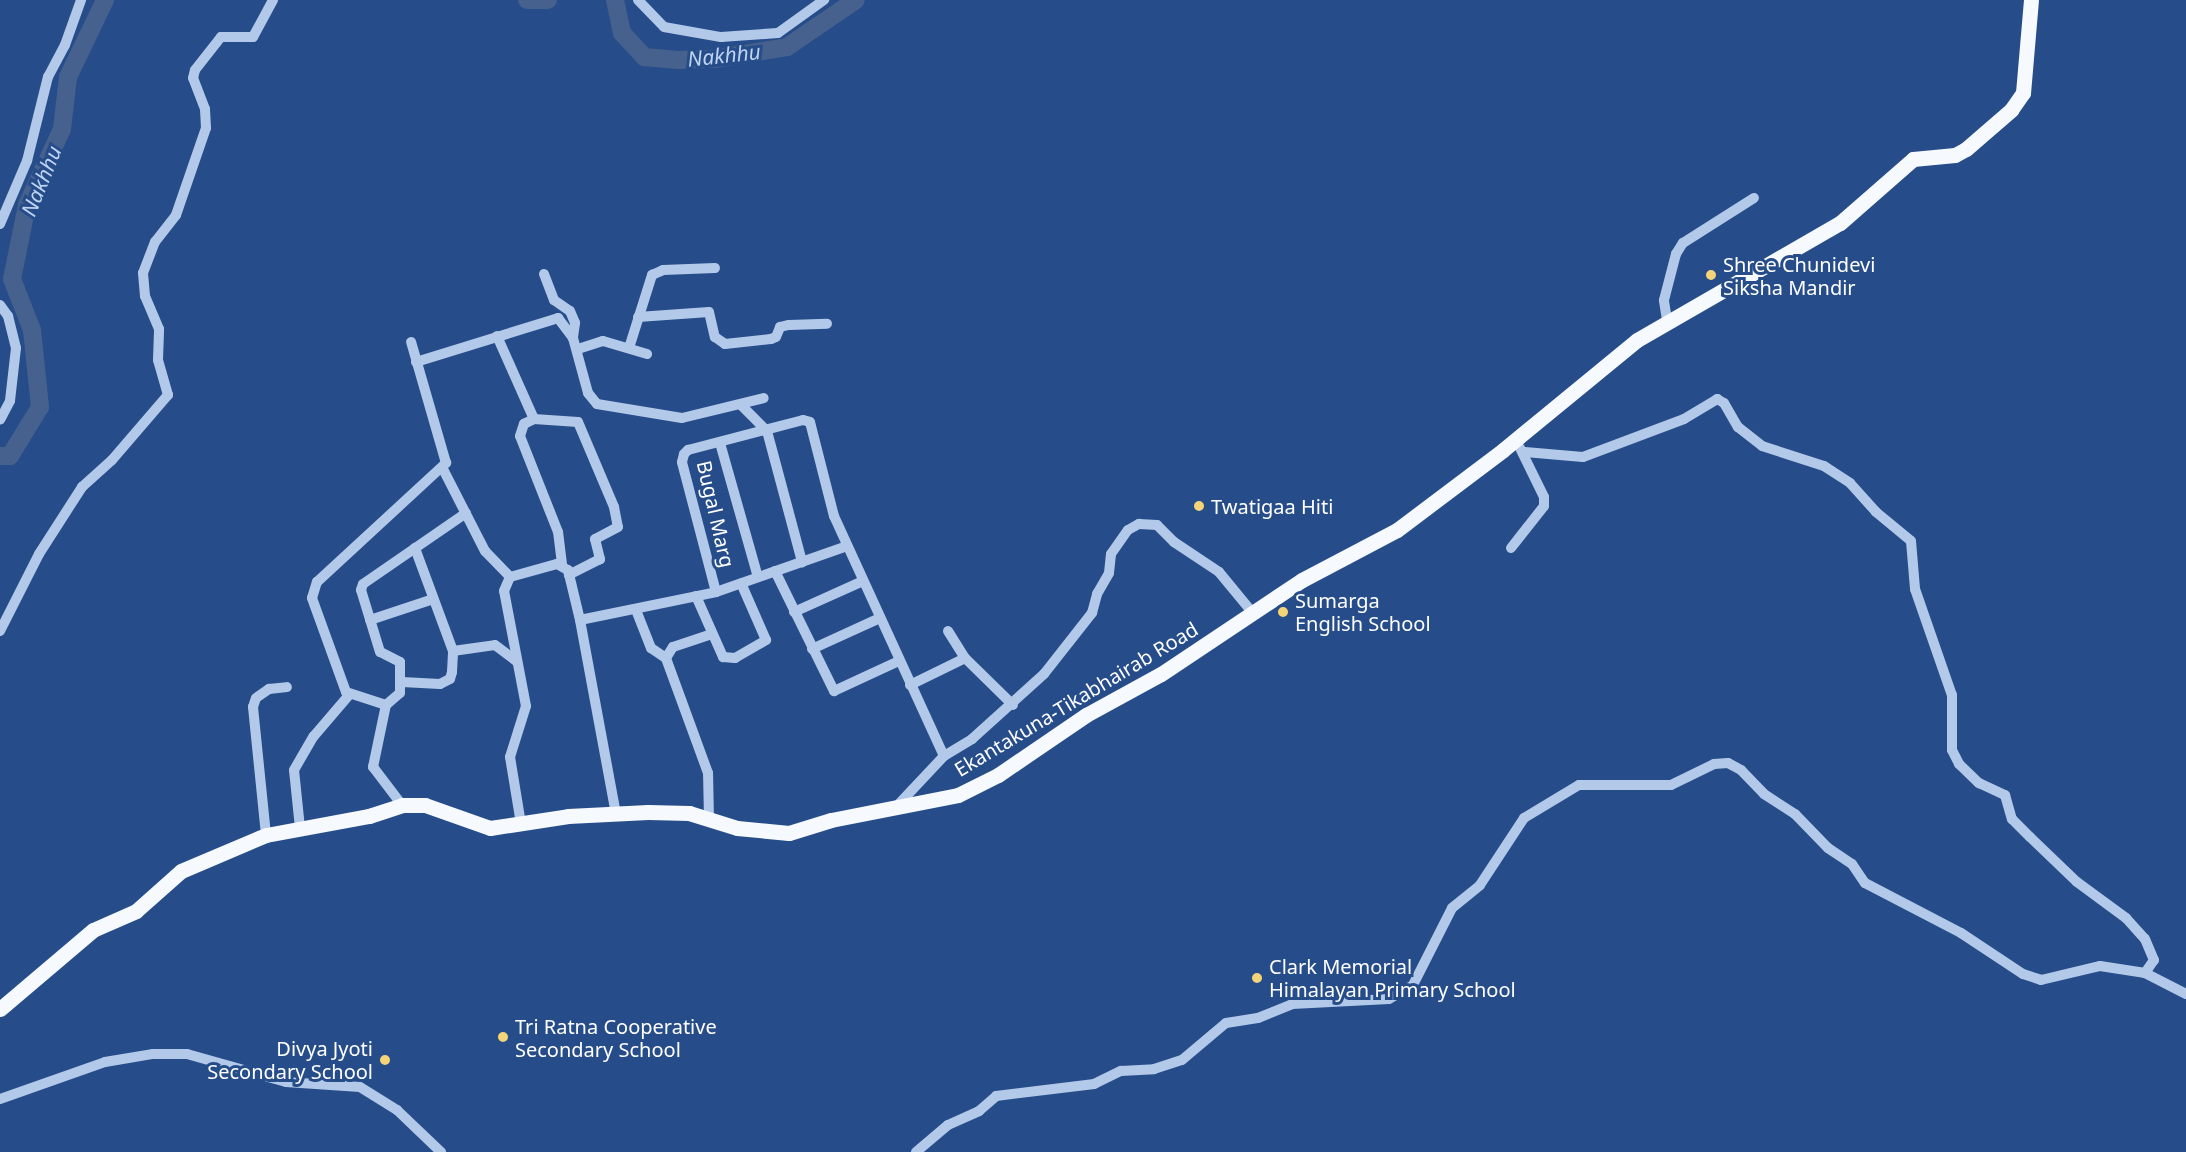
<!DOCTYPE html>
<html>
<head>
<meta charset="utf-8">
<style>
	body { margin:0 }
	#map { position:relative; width:2186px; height:1152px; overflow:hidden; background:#264d8a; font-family:"Noto Sans",sans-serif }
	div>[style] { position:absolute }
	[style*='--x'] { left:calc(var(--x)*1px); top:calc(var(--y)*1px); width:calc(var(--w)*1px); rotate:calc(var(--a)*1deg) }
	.river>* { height:18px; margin:-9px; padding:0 9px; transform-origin:9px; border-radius:9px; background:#46618d }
	.minor>* { height:10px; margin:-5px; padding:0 5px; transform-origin:5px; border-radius:5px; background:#b3c9e9 }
	.major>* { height:15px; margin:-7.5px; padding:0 7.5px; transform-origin:7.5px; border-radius:7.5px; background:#f6f9fe }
	.dots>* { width:16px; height:16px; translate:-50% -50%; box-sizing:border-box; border:3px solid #264d8a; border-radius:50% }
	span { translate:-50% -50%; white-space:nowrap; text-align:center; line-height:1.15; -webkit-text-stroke:6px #264d8a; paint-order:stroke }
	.poi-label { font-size:20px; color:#fff }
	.left { translate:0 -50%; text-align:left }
	.right { translate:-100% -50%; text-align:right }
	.street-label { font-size:20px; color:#fff }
	.water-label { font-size:21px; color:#bfd4f1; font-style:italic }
</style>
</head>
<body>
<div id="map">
	<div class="river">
		<i style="--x:527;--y:0;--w:21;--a:0"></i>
		<i style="--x:615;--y:0;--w:34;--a:78"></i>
		<i style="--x:622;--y:33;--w:33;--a:47"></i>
		<i style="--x:644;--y:57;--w:34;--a:5"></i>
		<i style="--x:678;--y:60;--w:36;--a:-2"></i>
		<i style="--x:714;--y:59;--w:74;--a:-9.3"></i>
		<i style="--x:787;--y:47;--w:83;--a:-34.3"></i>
		<i style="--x:0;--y:456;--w:10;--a:0"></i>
		<i style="--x:10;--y:456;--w:57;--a:-58.5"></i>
		<i style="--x:40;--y:407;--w:77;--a:-95.9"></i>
		<i style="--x:32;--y:330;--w:55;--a:-111.4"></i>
		<i style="--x:12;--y:279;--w:76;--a:-78.5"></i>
		<i style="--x:27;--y:205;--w:84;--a:-65.3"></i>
		<i style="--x:62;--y:129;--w:52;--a:-83.4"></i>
		<i style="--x:68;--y:77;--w:85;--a:-64.3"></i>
	</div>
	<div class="minor">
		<i style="--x:638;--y:0;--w:37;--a:46"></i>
		<i style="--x:664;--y:27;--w:58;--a:10"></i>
		<i style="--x:721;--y:37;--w:57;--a:-4"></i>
		<i style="--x:778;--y:33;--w:57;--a:-35.7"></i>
		<i style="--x:0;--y:224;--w:69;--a:-66.8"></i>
		<i style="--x:27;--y:161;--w:87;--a:-76"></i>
		<i style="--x:48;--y:77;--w:36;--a:-62"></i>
		<i style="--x:65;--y:45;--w:48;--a:-70.4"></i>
		<i style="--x:544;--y:274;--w:28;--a:69"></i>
		<i style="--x:554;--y:300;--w:19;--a:35"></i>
		<i style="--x:570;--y:311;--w:13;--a:67"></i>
		<i style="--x:575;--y:323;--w:15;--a:98"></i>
		<i style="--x:0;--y:305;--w:14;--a:54"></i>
		<i style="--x:8;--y:316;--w:33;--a:76"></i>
		<i style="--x:16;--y:348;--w:53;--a:96.5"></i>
		<i style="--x:10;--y:401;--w:21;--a:118"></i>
		<i style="--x:638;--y:317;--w:71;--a:-4"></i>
		<i style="--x:709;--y:312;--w:26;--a:77"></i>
		<i style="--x:715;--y:337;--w:12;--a:35"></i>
		<i style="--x:725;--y:344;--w:46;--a:-6.2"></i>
		<i style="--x:771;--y:339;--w:5;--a:-22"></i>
		<i style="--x:776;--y:337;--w:11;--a:-68"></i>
		<i style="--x:780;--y:327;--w:9;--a:-13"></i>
		<i style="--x:789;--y:325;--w:38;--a:-2"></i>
		<i style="--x:1667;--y:320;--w:20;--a:-99"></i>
		<i style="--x:1664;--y:300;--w:48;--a:-75.4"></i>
		<i style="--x:1676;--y:254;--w:13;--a:-58"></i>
		<i style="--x:1683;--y:243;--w:84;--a:-32.4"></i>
		<i style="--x:497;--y:336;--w:91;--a:66"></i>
		<i style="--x:629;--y:348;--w:77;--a:-72.5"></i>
		<i style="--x:652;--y:275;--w:12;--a:-24"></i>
		<i style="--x:663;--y:270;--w:52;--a:-2.2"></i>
		<i style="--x:578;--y:349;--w:26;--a:-18"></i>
		<i style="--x:603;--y:341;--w:46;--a:16.5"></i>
		<i style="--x:416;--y:362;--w:149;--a:-17.2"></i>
		<i style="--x:558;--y:318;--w:25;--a:53"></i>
		<i style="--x:573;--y:338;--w:57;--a:74.7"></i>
		<i style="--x:588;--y:393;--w:14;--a:51"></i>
		<i style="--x:597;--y:404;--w:86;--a:9.4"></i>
		<i style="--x:682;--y:418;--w:84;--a:-13.7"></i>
		<i style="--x:741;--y:405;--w:37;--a:45"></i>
		<i style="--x:767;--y:431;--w:136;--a:75"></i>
		<i style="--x:720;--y:443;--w:139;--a:74.2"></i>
		<i style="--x:1525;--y:452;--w:58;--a:4.9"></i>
		<i style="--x:1583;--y:457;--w:108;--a:-20.6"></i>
		<i style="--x:1684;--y:419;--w:39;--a:-31"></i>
		<i style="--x:1717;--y:399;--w:8;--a:30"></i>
		<i style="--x:1724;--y:403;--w:28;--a:60"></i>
		<i style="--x:1738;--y:427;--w:31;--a:38"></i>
		<i style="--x:1762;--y:446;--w:65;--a:17.9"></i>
		<i style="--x:1824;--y:466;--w:31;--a:33"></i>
		<i style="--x:1850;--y:483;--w:39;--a:48"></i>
		<i style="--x:1876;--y:512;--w:45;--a:39.6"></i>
		<i style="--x:1911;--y:541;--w:48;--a:85.2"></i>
		<i style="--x:1915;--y:589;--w:112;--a:70.8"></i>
		<i style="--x:1952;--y:695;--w:55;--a:90"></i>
		<i style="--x:1952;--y:750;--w:16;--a:63"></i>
		<i style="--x:1959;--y:764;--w:28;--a:44"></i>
		<i style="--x:1979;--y:783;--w:29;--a:25"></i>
		<i style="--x:2005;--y:795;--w:25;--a:74"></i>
		<i style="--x:2012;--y:819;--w:25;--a:45"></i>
		<i style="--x:2030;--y:837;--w:65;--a:43.8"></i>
		<i style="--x:2077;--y:882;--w:61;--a:36.3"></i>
		<i style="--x:2126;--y:918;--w:28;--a:48"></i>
		<i style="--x:2145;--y:939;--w:23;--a:67"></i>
		<i style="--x:2154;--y:960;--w:16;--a:125"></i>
		<i style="--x:443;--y:469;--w:92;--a:62.9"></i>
		<i style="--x:485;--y:551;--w:36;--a:46"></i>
		<i style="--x:1511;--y:548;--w:53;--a:-51.8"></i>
		<i style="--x:1544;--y:506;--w:9;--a:-90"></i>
		<i style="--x:1544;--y:497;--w:55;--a:-116.1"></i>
		<i style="--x:562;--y:564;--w:32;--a:-97"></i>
		<i style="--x:558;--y:532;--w:103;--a:-111.6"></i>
		<i style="--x:520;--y:436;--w:13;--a:-72"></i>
		<i style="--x:524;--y:424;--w:11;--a:-27"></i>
		<i style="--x:534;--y:419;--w:44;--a:3.9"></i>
		<i style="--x:578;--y:422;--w:92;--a:67"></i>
		<i style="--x:614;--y:507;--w:20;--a:79"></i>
		<i style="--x:618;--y:527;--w:26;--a:152"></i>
		<i style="--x:595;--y:539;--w:21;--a:76"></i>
		<i style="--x:600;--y:559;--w:35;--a:153"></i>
		<i style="--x:775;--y:571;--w:134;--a:63.8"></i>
		<i style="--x:834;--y:691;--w:72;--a:-24.8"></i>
		<i style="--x:716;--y:592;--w:134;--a:-104.7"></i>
		<i style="--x:682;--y:462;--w:8;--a:-76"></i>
		<i style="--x:684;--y:454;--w:6;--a:-45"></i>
		<i style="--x:688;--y:450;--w:119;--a:-14.6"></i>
		<i style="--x:803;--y:420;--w:7;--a:16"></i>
		<i style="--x:810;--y:422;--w:97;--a:75.7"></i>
		<i style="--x:834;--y:516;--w:264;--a:65.4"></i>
		<i style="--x:696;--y:596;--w:67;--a:66.1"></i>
		<i style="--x:723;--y:657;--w:12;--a:5"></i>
		<i style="--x:735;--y:658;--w:36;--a:-30"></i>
		<i style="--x:766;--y:640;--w:62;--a:-113.7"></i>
		<i style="--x:636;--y:610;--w:41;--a:68.5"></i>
		<i style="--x:651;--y:648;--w:18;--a:34"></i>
		<i style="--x:794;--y:612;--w:76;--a:-24.2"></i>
		<i style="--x:370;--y:620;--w:66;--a:-18.4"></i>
		<i style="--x:580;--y:620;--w:139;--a:-11.6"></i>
		<i style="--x:716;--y:592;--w:139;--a:-19.3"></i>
		<i style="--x:0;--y:631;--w:86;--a:-63.1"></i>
		<i style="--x:39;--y:554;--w:80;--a:-57.3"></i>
		<i style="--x:82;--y:487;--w:40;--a:-42"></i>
		<i style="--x:112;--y:460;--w:86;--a:-49.3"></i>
		<i style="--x:168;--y:395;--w:36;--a:-106"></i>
		<i style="--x:158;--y:360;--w:31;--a:-88"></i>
		<i style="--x:159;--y:329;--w:36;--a:-113"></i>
		<i style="--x:145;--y:296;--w:23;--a:-95"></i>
		<i style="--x:143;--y:273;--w:33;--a:-69"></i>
		<i style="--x:155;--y:242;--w:34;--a:-52"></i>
		<i style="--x:176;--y:215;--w:92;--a:-71"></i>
		<i style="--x:206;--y:128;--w:19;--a:-93"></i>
		<i style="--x:205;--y:109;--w:33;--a:-111"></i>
		<i style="--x:193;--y:78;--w:8;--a:-76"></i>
		<i style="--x:195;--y:70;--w:42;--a:-51.8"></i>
		<i style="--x:221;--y:37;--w:32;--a:0"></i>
		<i style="--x:253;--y:37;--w:42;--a:-61.6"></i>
		<i style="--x:948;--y:631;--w:32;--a:58"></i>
		<i style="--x:965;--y:658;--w:67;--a:44.4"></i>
		<i style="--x:812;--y:649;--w:75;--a:-24.5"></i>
		<i style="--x:453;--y:651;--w:42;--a:-8.1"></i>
		<i style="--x:495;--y:645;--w:26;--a:37"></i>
		<i style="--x:402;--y:682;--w:38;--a:3"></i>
		<i style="--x:440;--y:684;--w:11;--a:-27"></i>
		<i style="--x:450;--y:679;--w:7;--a:-74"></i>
		<i style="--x:452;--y:672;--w:21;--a:-87"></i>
		<i style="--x:453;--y:651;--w:110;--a:-110.3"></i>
		<i style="--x:910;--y:685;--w:61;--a:-26.1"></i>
		<i style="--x:386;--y:705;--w:18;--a:-41"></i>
		<i style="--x:400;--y:693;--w:31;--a:-90"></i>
		<i style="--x:400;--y:662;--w:22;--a:-153"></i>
		<i style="--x:380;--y:652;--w:65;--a:-107"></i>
		<i style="--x:361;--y:590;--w:6;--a:-72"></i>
		<i style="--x:363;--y:584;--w:125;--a:-34.6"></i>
		<i style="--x:402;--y:805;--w:48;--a:-127.3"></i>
		<i style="--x:373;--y:767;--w:63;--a:-78.2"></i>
		<i style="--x:386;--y:705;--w:42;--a:-162"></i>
		<i style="--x:346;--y:692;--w:100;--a:-109.9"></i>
		<i style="--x:312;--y:598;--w:17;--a:-73"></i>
		<i style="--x:317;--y:582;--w:176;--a:-42.7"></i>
		<i style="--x:446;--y:463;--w:126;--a:-106.1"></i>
		<i style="--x:897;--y:806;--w:69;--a:-46.8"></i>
		<i style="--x:944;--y:756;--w:33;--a:-31"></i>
		<i style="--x:972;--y:739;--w:97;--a:-42.1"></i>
		<i style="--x:1044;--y:674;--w:78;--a:-51.8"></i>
		<i style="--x:1092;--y:613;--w:20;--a:-75"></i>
		<i style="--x:1097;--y:594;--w:24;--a:-60"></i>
		<i style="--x:1109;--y:573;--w:19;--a:-84"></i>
		<i style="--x:1111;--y:554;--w:29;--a:-55"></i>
		<i style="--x:1128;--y:530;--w:13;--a:-29"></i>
		<i style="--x:1139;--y:524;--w:18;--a:3"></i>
		<i style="--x:1157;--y:525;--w:24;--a:45"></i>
		<i style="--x:1174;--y:542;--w:54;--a:33.7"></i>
		<i style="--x:1219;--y:572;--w:52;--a:50.5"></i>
		<i style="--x:709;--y:819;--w:46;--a:-91.2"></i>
		<i style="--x:708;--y:773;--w:122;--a:-110.1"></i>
		<i style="--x:666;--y:658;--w:13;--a:-58"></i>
		<i style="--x:673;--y:647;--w:41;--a:-18.4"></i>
		<i style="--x:521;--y:824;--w:68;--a:-99.3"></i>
		<i style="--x:510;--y:757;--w:53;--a:-72.6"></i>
		<i style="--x:526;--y:706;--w:117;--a:-100.8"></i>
		<i style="--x:504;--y:591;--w:15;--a:-67"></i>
		<i style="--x:510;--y:577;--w:49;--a:-15.5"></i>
		<i style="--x:557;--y:564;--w:13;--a:29"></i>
		<i style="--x:568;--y:570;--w:51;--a:76.5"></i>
		<i style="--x:580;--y:620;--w:198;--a:79.5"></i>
		<i style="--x:300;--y:828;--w:58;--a:-95.9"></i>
		<i style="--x:294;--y:770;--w:39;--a:-60"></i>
		<i style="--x:314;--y:736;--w:54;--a:-49.5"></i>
		<i style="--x:266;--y:835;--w:129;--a:-95.8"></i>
		<i style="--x:253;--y:707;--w:9;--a:-72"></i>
		<i style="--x:256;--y:698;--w:16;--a:-35"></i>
		<i style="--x:269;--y:689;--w:18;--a:-6"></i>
		<i style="--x:0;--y:1099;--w:111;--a:-19.4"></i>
		<i style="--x:105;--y:1062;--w:49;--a:-9.5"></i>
		<i style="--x:153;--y:1054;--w:34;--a:0"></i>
		<i style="--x:187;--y:1054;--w:103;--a:15.8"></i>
		<i style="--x:286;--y:1082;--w:74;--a:3.9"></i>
		<i style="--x:360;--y:1087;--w:44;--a:31.9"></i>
		<i style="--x:397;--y:1110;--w:61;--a:43.7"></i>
		<i style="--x:916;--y:1152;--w:42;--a:-40.2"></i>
		<i style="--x:948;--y:1125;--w:34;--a:-24"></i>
		<i style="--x:979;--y:1111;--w:23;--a:-41"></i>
		<i style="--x:996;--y:1096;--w:99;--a:-7"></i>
		<i style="--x:1094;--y:1084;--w:30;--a:-26"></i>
		<i style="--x:1121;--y:1071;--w:33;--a:-3"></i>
		<i style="--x:1154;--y:1069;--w:29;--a:-18"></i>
		<i style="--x:1182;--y:1060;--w:57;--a:-40.1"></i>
		<i style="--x:1226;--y:1023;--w:32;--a:-9"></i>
		<i style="--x:1258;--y:1018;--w:37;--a:-22"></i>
		<i style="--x:1292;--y:1004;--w:97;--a:-3"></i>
		<i style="--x:1389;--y:999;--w:28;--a:-30"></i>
		<i style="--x:1413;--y:985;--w:86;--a:-63.1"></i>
		<i style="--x:1452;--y:908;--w:36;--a:-39"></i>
		<i style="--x:1480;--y:885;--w:80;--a:-56.7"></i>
		<i style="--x:1524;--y:818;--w:64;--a:-31"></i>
		<i style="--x:1579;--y:785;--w:92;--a:0"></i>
		<i style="--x:1671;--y:785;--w:48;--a:-26"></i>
		<i style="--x:1714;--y:764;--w:14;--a:-4"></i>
		<i style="--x:1728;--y:763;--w:15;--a:28"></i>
		<i style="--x:1741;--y:770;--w:33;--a:46"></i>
		<i style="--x:1764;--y:794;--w:37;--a:33"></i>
		<i style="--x:1795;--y:814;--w:47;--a:45.9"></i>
		<i style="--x:1828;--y:848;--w:29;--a:34"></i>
		<i style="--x:1852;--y:864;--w:23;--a:56"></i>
		<i style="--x:1865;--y:883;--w:108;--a:27.5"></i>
		<i style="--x:1961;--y:933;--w:74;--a:33.5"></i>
		<i style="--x:2023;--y:974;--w:19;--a:18"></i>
		<i style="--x:2041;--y:980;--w:61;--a:-13.3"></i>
		<i style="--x:2100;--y:966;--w:46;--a:8.8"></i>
		<i style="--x:2145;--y:973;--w:46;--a:27.1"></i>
	</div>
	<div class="major">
		<i style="--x:0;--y:1009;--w:122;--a:-40.3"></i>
		<i style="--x:93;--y:930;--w:47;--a:-23.8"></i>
		<i style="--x:136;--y:911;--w:60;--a:-41.6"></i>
		<i style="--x:181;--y:871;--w:92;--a:-23"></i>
		<i style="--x:266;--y:835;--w:105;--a:-10.5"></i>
		<i style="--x:369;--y:816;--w:35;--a:-18"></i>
		<i style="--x:402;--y:805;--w:23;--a:0"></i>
		<i style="--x:425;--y:805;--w:69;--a:19.5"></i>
		<i style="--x:490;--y:828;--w:79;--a:-8.7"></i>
		<i style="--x:568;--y:816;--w:80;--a:-2.9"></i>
		<i style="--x:648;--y:812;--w:41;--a:1.4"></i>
		<i style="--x:689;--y:813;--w:50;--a:17.4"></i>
		<i style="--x:737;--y:828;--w:52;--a:5.5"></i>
		<i style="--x:789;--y:833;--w:44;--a:-17.2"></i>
		<i style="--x:831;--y:820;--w:129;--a:-11.1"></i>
		<i style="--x:958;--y:795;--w:45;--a:-26.6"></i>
		<i style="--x:998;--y:775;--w:107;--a:-34.3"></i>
		<i style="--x:1086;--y:715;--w:85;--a:-28.7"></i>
		<i style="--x:1161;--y:674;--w:169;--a:-33.7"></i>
		<i style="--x:1302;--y:580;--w:107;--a:-27.8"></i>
		<i style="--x:1397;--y:530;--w:133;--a:-37"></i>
		<i style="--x:1503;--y:450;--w:173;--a:-39.4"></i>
		<i style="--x:1637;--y:340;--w:234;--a:-30"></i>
		<i style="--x:1840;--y:223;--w:97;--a:-41.2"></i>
		<i style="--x:1913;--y:159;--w:42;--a:-5.4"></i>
		<i style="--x:1955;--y:155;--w:13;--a:-29"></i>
		<i style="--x:1966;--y:149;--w:60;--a:-40.9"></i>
		<i style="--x:2011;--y:110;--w:21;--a:-55"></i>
		<i style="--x:2023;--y:93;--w:93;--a:-85.1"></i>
	</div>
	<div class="dots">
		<i style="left:1711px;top:275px;background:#f3d478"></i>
		<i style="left:1199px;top:506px;background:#f3d478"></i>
		<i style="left:1283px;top:612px;background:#f3d478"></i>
		<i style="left:1257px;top:978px;background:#f3d478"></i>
		<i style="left:503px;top:1037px;background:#f3d478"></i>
		<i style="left:385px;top:1060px;background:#f3d478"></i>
	</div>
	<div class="poi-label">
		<span class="left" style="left:1723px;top:276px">Shree Chunidevi<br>Siksha Mandir</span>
		<span class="left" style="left:1211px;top:506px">Twatigaa Hiti</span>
		<span class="left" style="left:1295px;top:612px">Sumarga<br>English School</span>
		<span class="left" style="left:1269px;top:978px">Clark Memorial<br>Himalayan Primary School</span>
		<span class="left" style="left:515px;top:1038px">Tri Ratna Cooperative<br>Secondary School</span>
		<span class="right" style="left:373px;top:1060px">Divya Jyoti<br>Secondary School</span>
	</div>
	<div class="street-label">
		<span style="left:716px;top:514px;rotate:77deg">Bugal Marg</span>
		<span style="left:1076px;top:699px;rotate:-31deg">Ekantakuna-Tikabhairab Road</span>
	</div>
	<div class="water-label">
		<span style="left:724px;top:55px;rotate:-6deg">Nakhhu</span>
		<span style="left:41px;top:181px;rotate:-68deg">Nakhhu</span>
	</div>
</div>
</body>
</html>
